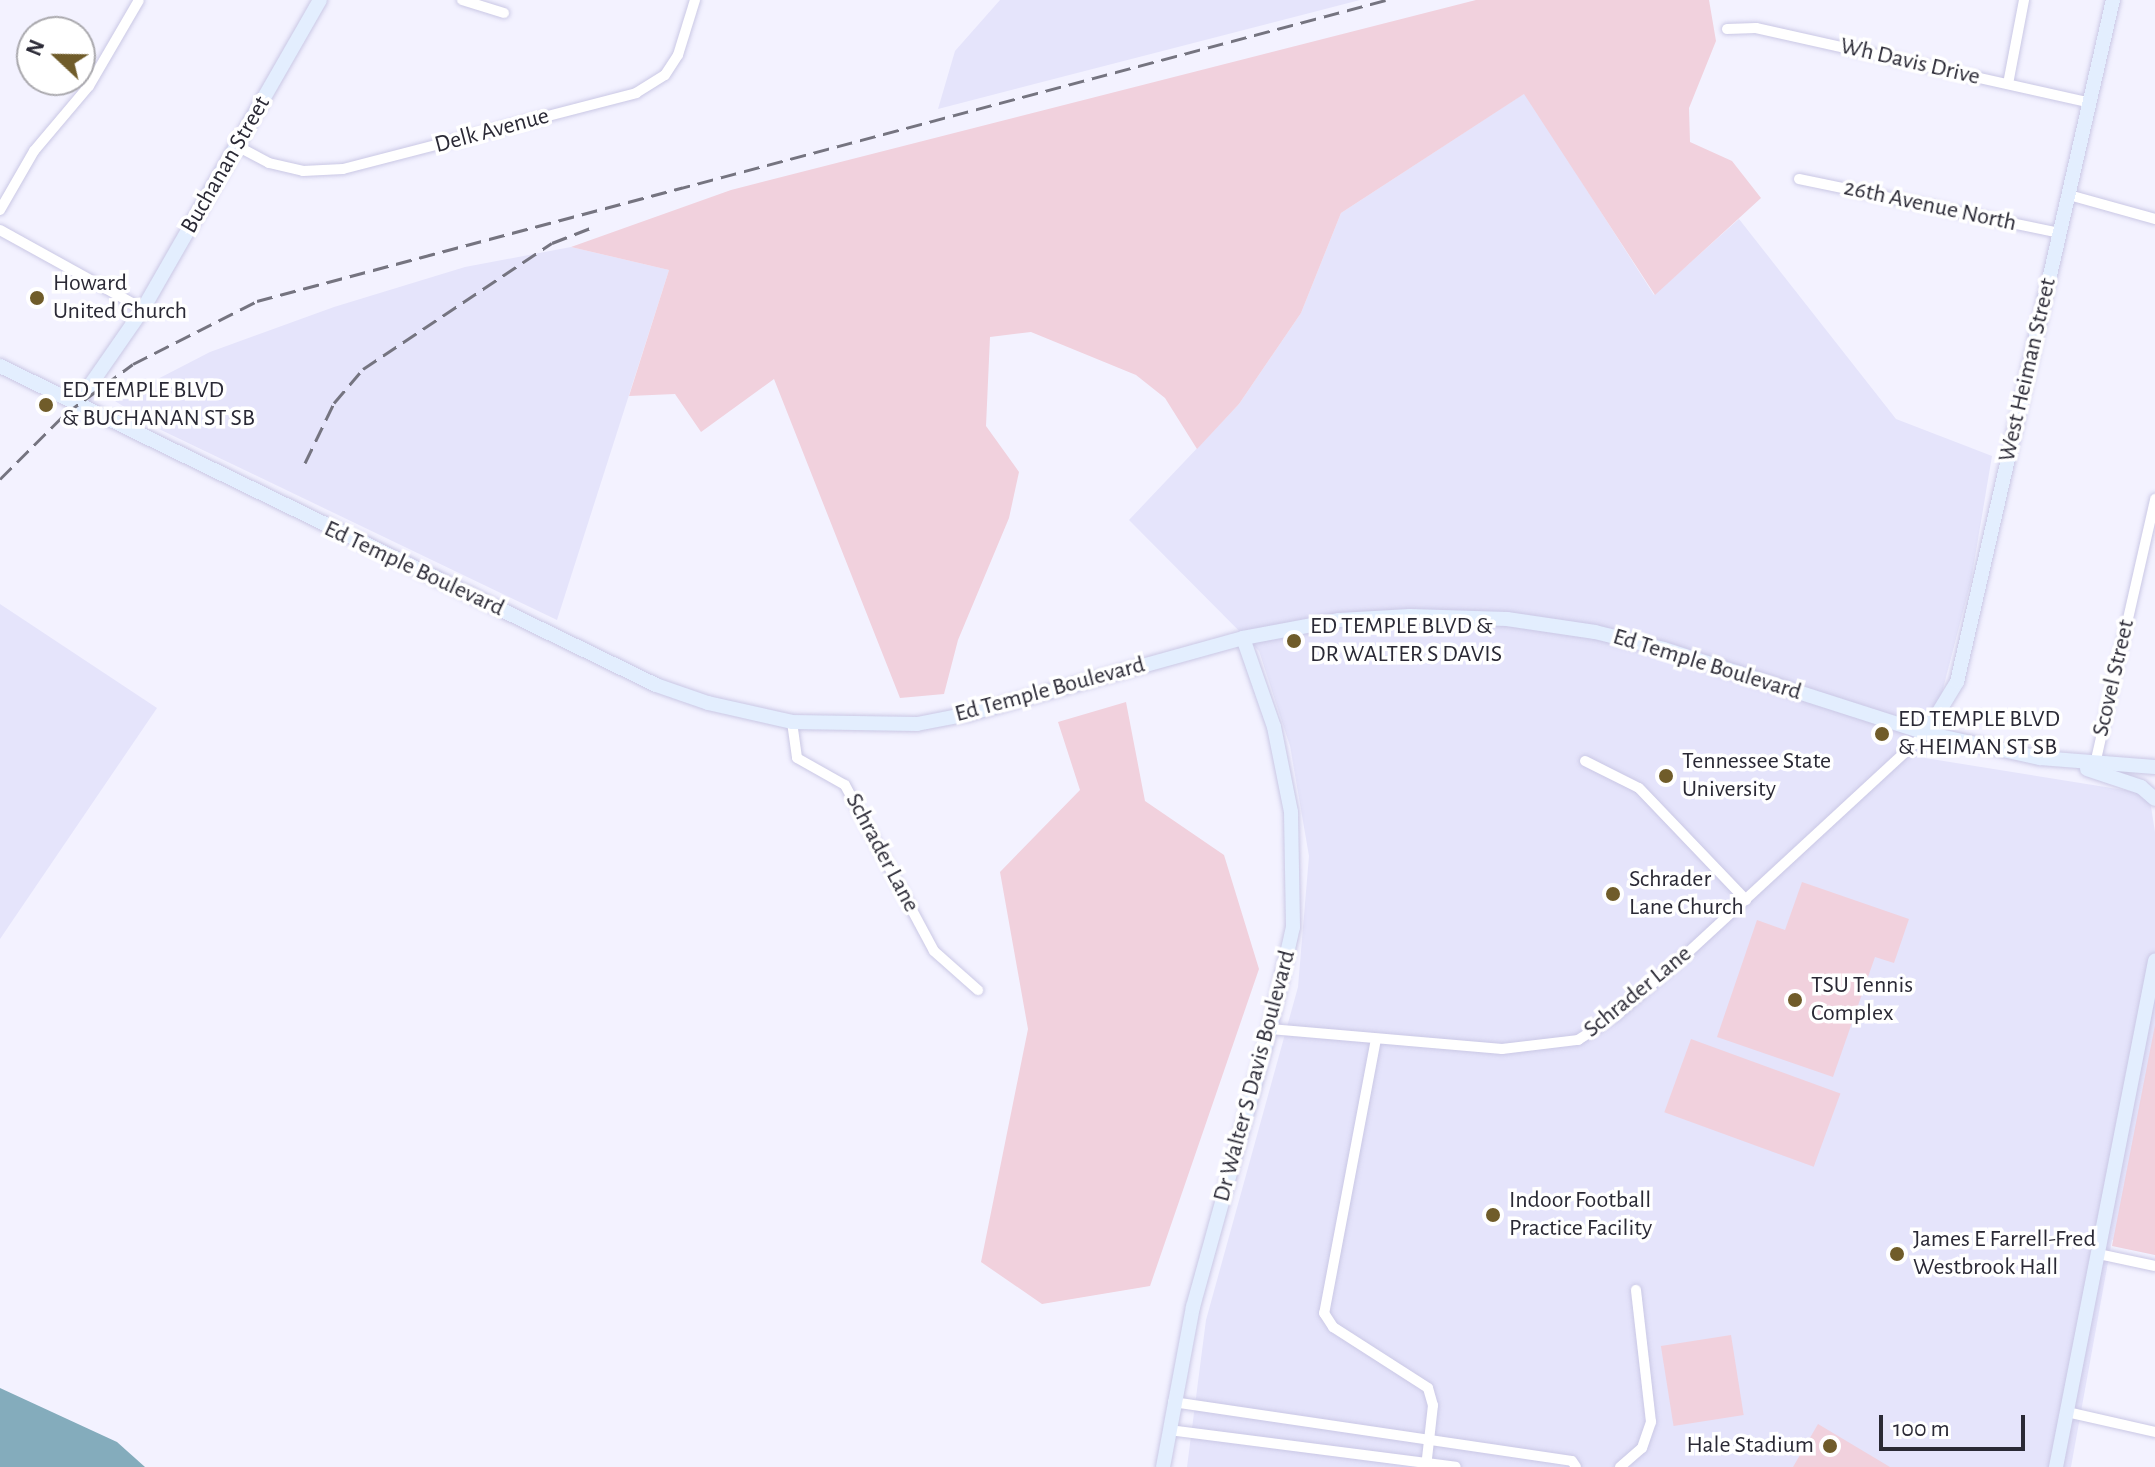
<!DOCTYPE html>
<html>
<head>
<meta charset="utf-8">
<style>
	body { margin:0 }
	#map { position:relative; width:2155px; height:1467px; overflow:hidden; background:#f3f2ff; font-family:"Alegreya Sans",sans-serif }
	div>[style] { position:absolute }
	[style*='--x'] { left:calc(var(--x)*1px); top:calc(var(--y)*1px); width:calc(var(--w)*1px); rotate:calc(var(--a)*1deg) }
	.built>* { inset:0; background:#e5e4fb }
	.green>* { inset:0; background:#f1d1dd; transform-origin:0 0 }
	.water>* { inset:0; background:#84acbc }
	.roads { filter:drop-shadow(0 0 2px #cac8e5) drop-shadow(0 0 2px #cac8e5) }
	.street>* { height:10px; margin:-5px; padding:0 5px; transform-origin:5px; border-radius:5px; background:#fff }
	.secondary>* { height:14px; margin:-7px; padding:0 7px; transform-origin:7px; border-radius:7px; background:#e3eefe }
	.rail>* { height:3px; margin-top:-1.5px; transform-origin:0; background:repeating-linear-gradient(90deg,#757480 0 16px,transparent 0 24px) }
	.dots>* { width:22px; height:22px; translate:-50% -50%; box-sizing:border-box; border:4px solid #fff; border-radius:50% }
	span { translate:-50% -50%; white-space:nowrap; text-align:center; line-height:1.15; -webkit-text-stroke:7px #fff; paint-order:stroke }
	.street-label { font-size:24px; color:#2a2935 }
	.poi-label { font-size:24px; color:#2a2935 }
	.left { translate:0 -50%; text-align:left }
	.right { translate:-100% -50%; text-align:right }
	.north { position:absolute; left:16px; top:16px; width:80px; height:80px; box-sizing:border-box; background:#fff; border:2px solid #aaa9ae; border-radius:50%; rotate:292deg; font-size:22px; font-weight:700; line-height:32px; text-align:center; color:#2a2935 }
	.north::after { content:''; display:block; margin:auto; width:28px; height:36px; background:#705c2a; clip-path:polygon(50% 0,100% 100%,50% 72%,0 100%) }
	.scale { position:absolute; left:1879px; top:1415px; width:146px; height:36px; box-sizing:border-box; border:4px solid #2a2935; border-top:0; padding-left:10px; font-size:24px; line-height:28px; white-space:nowrap; color:#2a2935; -webkit-text-stroke:6px #fff; paint-order:stroke }
</style>
</head>
<body>
<div id="map">
	<div class="built">
		<i style="clip-path:polygon(1000px 0,1360px 0,938px 109px,955px 51px)"></i>
		<i style="clip-path:polygon(1525px 93px,1654px 295px,1739px 219px,1896px 419px,1992px 456px,1971px 581px,1925px 758px,2149px 794px,2155px 832px,2155px 1248px,2112px 1240px,2071px 1467px,1187px 1467px,1206px 1320px,1298px 987px,1309px 856px,1290px 746px,1259px 651px,1129px 520px,1239px 404px,1301px 313px,1341px 213px)"></i>
		<i style="clip-path:polygon(571px 247px,669px 270px,557px 620px,159px 429px,115px 401px,210px 352px,334px 307px,465px 267px)"></i>
		<i style="clip-path:polygon(0 604px,157px 708px,0 939px)"></i>
	</div>
	<div class="green">
		<i style="clip-path:polygon(1476px 0,1709px 0,1716px 41px,1689px 108px,1690px 142px,1732px 161px,1761px 198px,1655px 295px,1524px 94px,1341px 213px,1301px 313px,1239px 404px,1197px 449px,1165px 398px,1136px 375px,1031px 332px,990px 337px,986px 426px,1019px 472px,1009px 518px,958px 640px,944px 694px,900px 698px,774px 379px,701px 432px,675px 394px,629px 396px,669px 270px,571px 247px,731px 190px)"></i>
		<i style="clip-path:polygon(1126px 702px,1145px 801px,1224px 855px,1259px 969px,1150px 1286px,1042px 1304px,981px 1262px,1028px 1029px,1000px 872px,1080px 790px,1058px 722px)"></i>
		<i style="clip-path:polygon(1802px 882px,1909px 919px,1894px 963px,1875px 957px,1833px 1077px,1717px 1037px,1757px 920px,1785px 930px)"></i>
		<i style="clip-path:polygon(2155px 1025px,2155px 1255px,2112px 1246px)"></i>
		<i style="left:1691px;top:1039px;width:159px;height:78px;rotate:20deg"></i>
		<i style="left:1731px;top:1335px;width:81px;height:71px;rotate:81deg"></i>
		<i style="clip-path:polygon(1818px 1424px,1890px 1467px,1793px 1467px)"></i>
	</div>
	<div class="water">
		<i style="clip-path:polygon(0 1388px,117px 1442px,145px 1467px,0 1467px)"></i>
	</div>
	<div class="roads">
		<div class="street">
			<i style="--x:462;--y:0;--w:44;--a:17.2"></i>
			<i style="--x:1727;--y:29;--w:29;--a:-2"></i>
			<i style="--x:1756;--y:28;--w:343;--a:12.6"></i>
			<i style="--x:2008;--y:84;--w:86;--a:-79.2"></i>
			<i style="--x:237;--y:146;--w:36;--a:28"></i>
			<i style="--x:269;--y:163;--w:35;--a:13"></i>
			<i style="--x:303;--y:171;--w:40;--a:-2.9"></i>
			<i style="--x:343;--y:169;--w:303;--a:-14.5"></i>
			<i style="--x:636;--y:93;--w:34;--a:-32"></i>
			<i style="--x:665;--y:75;--w:24;--a:-57"></i>
			<i style="--x:678;--y:55;--w:58;--a:-72.8"></i>
			<i style="--x:1799;--y:179;--w:267;--a:11.7"></i>
			<i style="--x:2069;--y:195;--w:89;--a:15.6"></i>
			<i style="--x:0;--y:210;--w:68;--a:-60"></i>
			<i style="--x:34;--y:151;--w:85;--a:-49.8"></i>
			<i style="--x:89;--y:86;--w:99;--a:-59.8"></i>
			<i style="--x:0;--y:230;--w:163;--a:28.9"></i>
			<i style="--x:792;--y:722;--w:36;--a:82"></i>
			<i style="--x:797;--y:758;--w:55;--a:29.4"></i>
			<i style="--x:845;--y:785;--w:188;--a:61.8"></i>
			<i style="--x:934;--y:951;--w:59;--a:41.6"></i>
			<i style="--x:1585;--y:761;--w:60;--a:26.6"></i>
			<i style="--x:1639;--y:788;--w:155;--a:46.3"></i>
			<i style="--x:2095;--y:764;--w:272;--a:-77.2"></i>
			<i style="--x:1270;--y:1029;--w:233;--a:4.9"></i>
			<i style="--x:1502;--y:1049;--w:77;--a:-6.8"></i>
			<i style="--x:1578;--y:1040;--w:46;--a:-32.7"></i>
			<i style="--x:1617;--y:1015;--w:85;--a:-41.2"></i>
			<i style="--x:1681;--y:959;--w:333;--a:-42.7"></i>
			<i style="--x:1376;--y:1039;--w:279;--a:100.7"></i>
			<i style="--x:1324;--y:1313;--w:17;--a:57"></i>
			<i style="--x:1333;--y:1327;--w:113;--a:32.7"></i>
			<i style="--x:1428;--y:1388;--w:18;--a:74"></i>
			<i style="--x:1433;--y:1405;--w:62;--a:96.4"></i>
			<i style="--x:2098;--y:1254;--w:58;--a:11.9"></i>
			<i style="--x:1173;--y:1402;--w:403;--a:8.4"></i>
			<i style="--x:1572;--y:1461;--w:7;--a:56"></i>
			<i style="--x:2067;--y:1412;--w:90;--a:12.8"></i>
			<i style="--x:1169;--y:1430;--w:289;--a:7.3"></i>
			<i style="--x:1620;--y:1467;--w:29;--a:-41"></i>
			<i style="--x:1642;--y:1448;--w:28;--a:-71"></i>
			<i style="--x:1651;--y:1422;--w:133;--a:-96.5"></i>
		</div>
		<div class="secondary">
			<i style="--x:0;--y:366;--w:729;--a:25.93"></i>
			<i style="--x:656;--y:685;--w:55;--a:19.1"></i>
			<i style="--x:708;--y:703;--w:86;--a:12.7"></i>
			<i style="--x:792;--y:722;--w:125;--a:0.9"></i>
			<i style="--x:917;--y:724;--w:53;--a:-10.9"></i>
			<i style="--x:969;--y:714;--w:284;--a:-15.5"></i>
			<i style="--x:1243;--y:638;--w:98;--a:-10.6"></i>
			<i style="--x:1339;--y:620;--w:71;--a:-3.2"></i>
			<i style="--x:1410;--y:616;--w:97;--a:1.8"></i>
			<i style="--x:1507;--y:619;--w:89;--a:8.4"></i>
			<i style="--x:1595;--y:632;--w:71;--a:13.8"></i>
			<i style="--x:1664;--y:649;--w:275;--a:17.8"></i>
			<i style="--x:1926;--y:733;--w:117;--a:12.4"></i>
			<i style="--x:2040;--y:758;--w:115;--a:4.5"></i>
			<i style="--x:75;--y:407;--w:119;--a:-55.2"></i>
			<i style="--x:143;--y:309;--w:356;--a:-60.2"></i>
			<i style="--x:1926;--y:733;--w:60;--a:-58.7"></i>
			<i style="--x:1957;--y:682;--w:700;--a:-77.12"></i>
			<i style="--x:2087;--y:769;--w:57;--a:18.4"></i>
			<i style="--x:2141;--y:787;--w:18;--a:41"></i>
			<i style="--x:1163;--y:1467;--w:163;--a:-79.4"></i>
			<i style="--x:1193;--y:1307;--w:288;--a:-74.5"></i>
			<i style="--x:1270;--y:1029;--w:105;--a:-77.3"></i>
			<i style="--x:1293;--y:927;--w:115;--a:-91"></i>
			<i style="--x:1291;--y:812;--w:87;--a:-101.3"></i>
			<i style="--x:1274;--y:727;--w:94;--a:-109.2"></i>
			<i style="--x:2056;--y:1467;--w:516;--a:-78.93"></i>
		</div>
	</div>
	<div class="rail">
		<i style="--x:305;--y:463;--w:67;--a:-64.2"></i>
		<i style="--x:334;--y:403;--w:45;--a:-49.5"></i>
		<i style="--x:363;--y:369;--w:227;--a:-33.7"></i>
		<i style="--x:552;--y:243;--w:44;--a:-21.3"></i>
		<i style="--x:0;--y:479;--w:92;--a:-45"></i>
		<i style="--x:65;--y:414;--w:84;--a:-36.3"></i>
		<i style="--x:133;--y:364;--w:139;--a:-26.9"></i>
		<i style="--x:257;--y:301;--w:1168;--a:-14.93"></i>
	</div>
	<div class="dots">
		<i style="left:37px;top:298px;background:#705c2a"></i>
		<i style="left:46px;top:405px;background:#705c2a"></i>
		<i style="left:1294px;top:641px;background:#705c2a"></i>
		<i style="left:1882px;top:734px;background:#705c2a"></i>
		<i style="left:1666px;top:776px;background:#705c2a"></i>
		<i style="left:1613px;top:894px;background:#705c2a"></i>
		<i style="left:1795px;top:1000px;background:#705c2a"></i>
		<i style="left:1493px;top:1215px;background:#705c2a"></i>
		<i style="left:1897px;top:1254px;background:#705c2a"></i>
		<i style="left:1830px;top:1446px;background:#705c2a"></i>
	</div>
	<div class="street-label">
		<span style="left:1910px;top:62px;rotate:13deg">Wh Davis Drive</span>
		<span style="left:492px;top:131px;rotate:-15deg">Delk Avenue</span>
		<span style="left:226px;top:165px;rotate:-60deg">Buchanan Street</span>
		<span style="left:1930px;top:206px;rotate:12deg">26th Avenue North</span>
		<span style="left:2028px;top:370px;rotate:-77deg">West Heiman Street</span>
		<span style="left:414px;top:569px;rotate:25deg">Ed Temple Boulevard</span>
		<span style="left:1707px;top:665px;rotate:17deg">Ed Temple Boulevard</span>
		<span style="left:2114px;top:678px;rotate:-77deg">Scovel Street</span>
		<span style="left:1050px;top:690px;rotate:-15deg">Ed Temple Boulevard</span>
		<span style="left:882px;top:853px;rotate:62deg">Schrader Lane</span>
		<span style="left:1638px;top:992px;rotate:-39deg">Schrader Lane</span>
		<span style="left:1255px;top:1076px;rotate:-75deg">Dr Walter S Davis Boulevard</span>
	</div>
	<div class="poi-label">
		<span class="left" style="left:53px;top:298px">Howard<br>United Church</span>
		<span class="left" style="left:62px;top:405px">ED TEMPLE BLVD<br>&amp; BUCHANAN ST SB</span>
		<span class="left" style="left:1310px;top:641px">ED TEMPLE BLVD &amp;<br>DR WALTER S DAVIS</span>
		<span class="left" style="left:1898px;top:734px">ED TEMPLE BLVD<br>&amp; HEIMAN ST SB</span>
		<span class="left" style="left:1682px;top:776px">Tennessee State<br>University</span>
		<span class="left" style="left:1629px;top:894px">Schrader<br>Lane Church</span>
		<span class="left" style="left:1811px;top:1000px">TSU Tennis<br>Complex</span>
		<span class="left" style="left:1509px;top:1215px">Indoor Football<br>Practice Facility</span>
		<span class="left" style="left:1913px;top:1254px">James E Farrell-Fred<br>Westbrook Hall</span>
		<span class="right" style="left:1814px;top:1446px">Hale Stadium</span>
	</div>
	<div class="north">N</div>
	<div class="scale">100 m</div>
</div>
</body>
</html>
